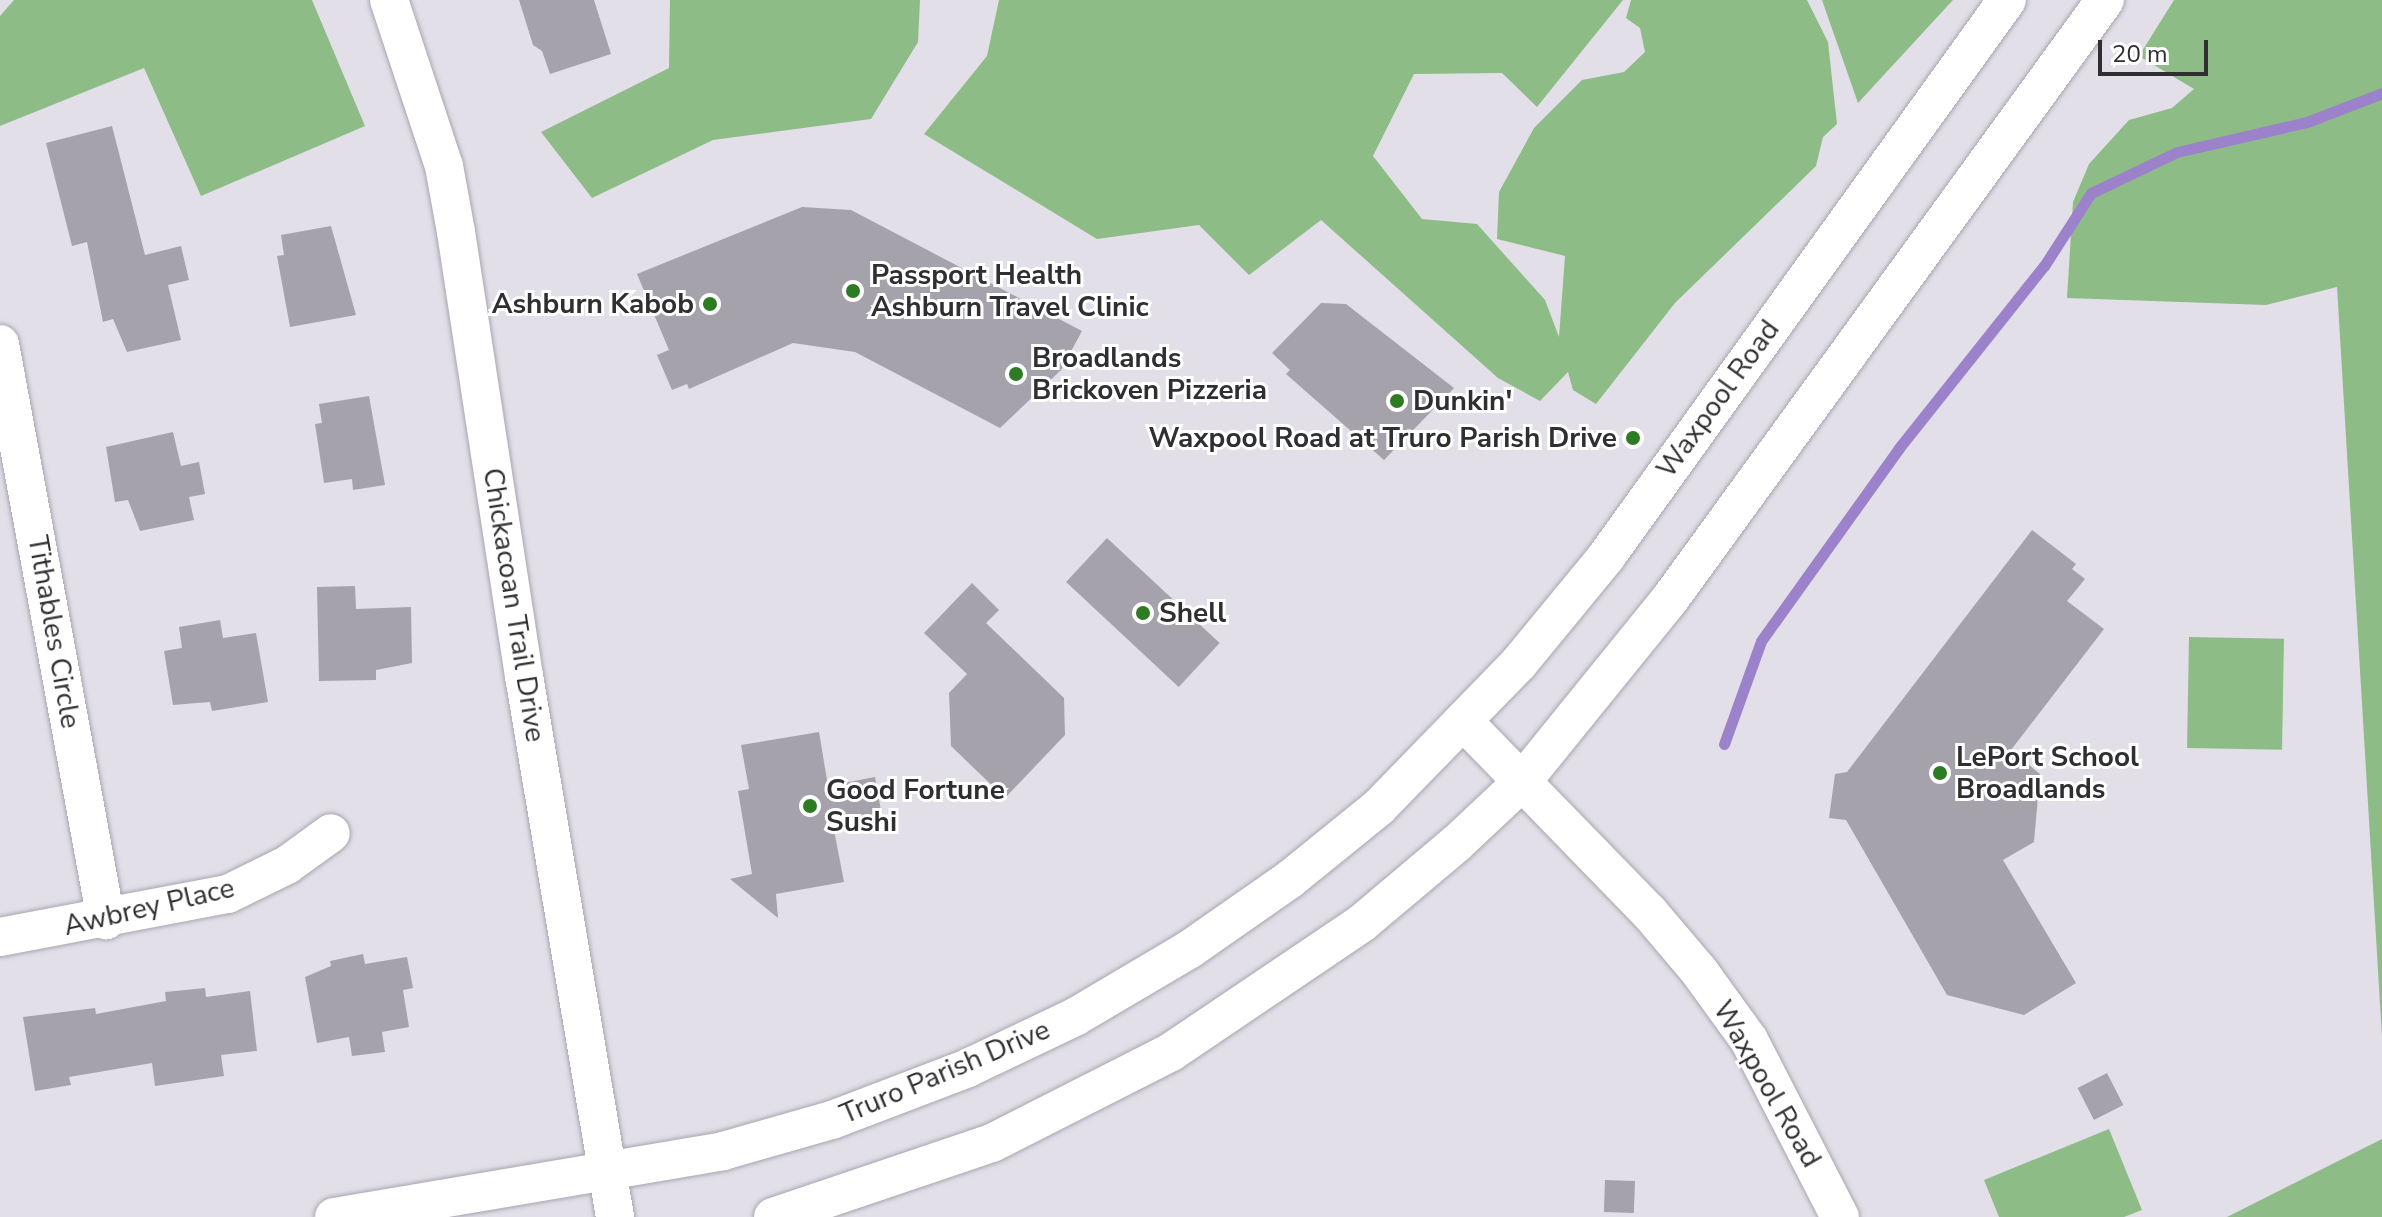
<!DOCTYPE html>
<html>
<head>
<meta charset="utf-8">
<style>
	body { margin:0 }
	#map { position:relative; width:2382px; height:1217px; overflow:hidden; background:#e2dfe9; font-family:"Nunito Sans",sans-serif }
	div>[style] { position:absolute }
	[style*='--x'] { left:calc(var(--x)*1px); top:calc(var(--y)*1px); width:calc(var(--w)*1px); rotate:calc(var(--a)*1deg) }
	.green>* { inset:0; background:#8ebc87; transform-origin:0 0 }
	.stream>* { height:11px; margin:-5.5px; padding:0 5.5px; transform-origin:5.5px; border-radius:5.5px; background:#9b82ca }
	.building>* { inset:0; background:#a5a2ac; transform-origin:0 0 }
	.roads { filter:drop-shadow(0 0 2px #a8a5ae) drop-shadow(0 0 2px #a8a5ae) }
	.minor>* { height:38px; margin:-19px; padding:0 19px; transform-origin:19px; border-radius:19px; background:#fff }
	.dots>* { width:22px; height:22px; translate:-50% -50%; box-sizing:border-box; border:4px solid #fff; border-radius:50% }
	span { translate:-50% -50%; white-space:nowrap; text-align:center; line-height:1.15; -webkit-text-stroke:6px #fff; paint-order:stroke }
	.poi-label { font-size:28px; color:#2f2e31; font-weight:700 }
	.left { translate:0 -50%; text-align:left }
	.right { translate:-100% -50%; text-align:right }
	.street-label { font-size:28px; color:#2f2e31 }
	.scale { position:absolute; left:2098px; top:40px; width:110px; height:36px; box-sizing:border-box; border:4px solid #2f2e31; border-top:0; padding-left:10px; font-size:24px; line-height:28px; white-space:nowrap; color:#2f2e31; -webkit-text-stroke:6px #fff; paint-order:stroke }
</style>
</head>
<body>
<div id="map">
	<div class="green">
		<i style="clip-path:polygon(14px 0,312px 0,365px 126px,201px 196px,144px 68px,0 126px,0 16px)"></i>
		<i style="clip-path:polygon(670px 0,920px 0,918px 42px,871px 119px,713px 140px,592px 198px,541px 132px,669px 68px)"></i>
		<i style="clip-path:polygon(999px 0,1623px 0,1537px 107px,1502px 73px,1414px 74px,1373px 156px,1422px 219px,1477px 224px,1545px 300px,1559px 337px,1565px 256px,1497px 239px,1499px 192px,1534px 128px,1582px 80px,1624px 72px,1645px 52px,1640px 28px,1626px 18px,1631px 0,1807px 0,1828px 42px,1837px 124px,1823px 137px,1816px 166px,1675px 303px,1596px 404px,1573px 390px,1568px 372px,1540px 401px,1498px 378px,1321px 220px,1249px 275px,1199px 225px,1097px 239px,924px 134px,987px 56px)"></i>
		<i style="clip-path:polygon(1822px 0,1953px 0,1858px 103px)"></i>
		<i style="clip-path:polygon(2174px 0,2382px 0,2382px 1037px,2337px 287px,2266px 305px,2067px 298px,2073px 202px,2089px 164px,2129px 120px,2172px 108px,2194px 89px,2139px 56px)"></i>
		<i style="left:2189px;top:637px;width:95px;height:111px;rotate:1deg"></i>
		<i style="clip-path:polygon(2109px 1129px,2142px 1210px,2124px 1217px,1999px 1217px,1984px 1180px)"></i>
		<i style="clip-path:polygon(2382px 1139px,2382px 1217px,2227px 1217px)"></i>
	</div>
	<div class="stream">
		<i style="--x:1724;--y:744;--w:109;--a:-70.2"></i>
		<i style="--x:1761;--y:641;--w:237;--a:-54.4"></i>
		<i style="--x:1899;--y:448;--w:233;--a:-51.5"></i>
		<i style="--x:2044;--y:266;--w:87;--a:-57.2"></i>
		<i style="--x:2091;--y:193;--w:95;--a:-25.5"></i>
		<i style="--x:2177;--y:152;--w:133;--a:-13"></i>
		<i style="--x:2307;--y:122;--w:80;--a:-21.1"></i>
	</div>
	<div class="building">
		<i style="clip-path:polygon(519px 0,594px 0,611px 54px,550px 74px,542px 51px,533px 45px)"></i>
		<i style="clip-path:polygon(112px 126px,145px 255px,181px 246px,189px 280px,168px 285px,181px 340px,127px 352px,113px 319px,103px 322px,87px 242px,72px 246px,46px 143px)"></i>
		<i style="clip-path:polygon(802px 207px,851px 210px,1082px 331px,1061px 370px,1000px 428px,855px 352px,793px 343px,689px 389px,687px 384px,672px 390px,657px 355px,669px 350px,637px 274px)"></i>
		<i style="clip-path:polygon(331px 226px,356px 315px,290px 327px,277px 256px,284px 255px,281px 235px)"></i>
		<i style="clip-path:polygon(1321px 303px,1346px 304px,1454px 388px,1384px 460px,1286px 374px,1290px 370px,1272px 353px)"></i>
		<i style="clip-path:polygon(369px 396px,385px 485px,353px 490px,352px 479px,324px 483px,315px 424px,322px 423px,319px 404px)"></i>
		<i style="clip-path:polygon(173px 432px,181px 466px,199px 462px,205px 494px,189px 497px,194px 520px,140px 531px,128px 500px,115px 502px,106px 447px)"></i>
		<i style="clip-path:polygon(2032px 530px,2076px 564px,2072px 569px,2085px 579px,2067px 601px,2104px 629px,2011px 750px,2040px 774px,2034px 842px,2003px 860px,2076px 983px,2024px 1015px,1947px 995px,1846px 820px,1829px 818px,1835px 774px,1847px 772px)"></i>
		<i style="left:1107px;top:538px;width:154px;height:60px;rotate:43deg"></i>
		<i style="clip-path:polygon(972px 583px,999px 610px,986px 623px,1064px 698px,1065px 735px,1005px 798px,951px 746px,949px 693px,967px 674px,924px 633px)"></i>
		<i style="clip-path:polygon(355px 586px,356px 609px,411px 607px,412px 663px,376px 670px,376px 680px,319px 681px,317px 587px)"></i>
		<i style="clip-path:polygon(220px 620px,223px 638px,256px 633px,268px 702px,212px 711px,210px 702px,173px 705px,164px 651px,182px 648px,179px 627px)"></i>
		<i style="clip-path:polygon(819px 732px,828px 786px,875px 777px,883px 822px,834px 830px,844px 882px,776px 894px,778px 918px,730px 879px,752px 874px,738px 791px,749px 789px,741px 745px)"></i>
		<i style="clip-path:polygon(363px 954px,365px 964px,407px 957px,413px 988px,403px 990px,409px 1027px,382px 1032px,385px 1052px,352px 1056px,349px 1037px,317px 1043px,305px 977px,331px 966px,330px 961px)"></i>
		<i style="clip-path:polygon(205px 988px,206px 997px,250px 991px,257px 1051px,221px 1055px,224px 1076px,155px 1086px,152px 1063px,69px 1077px,71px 1085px,35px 1091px,23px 1017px,95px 1008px,96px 1014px,166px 1001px,165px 992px)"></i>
		<i style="left:2107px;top:1073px;width:36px;height:33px;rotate:63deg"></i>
		<i style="left:1605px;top:1180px;width:30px;height:32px;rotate:2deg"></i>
	</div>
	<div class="roads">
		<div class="minor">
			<i style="--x:389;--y:0;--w:175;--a:71.7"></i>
			<i style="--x:444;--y:166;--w:67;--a:79.7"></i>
			<i style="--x:456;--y:232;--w:449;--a:81.3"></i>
			<i style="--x:524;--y:676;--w:549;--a:80.45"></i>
			<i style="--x:0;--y:344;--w:586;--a:79.57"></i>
			<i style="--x:1466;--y:724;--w:262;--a:45.8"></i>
			<i style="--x:1649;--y:912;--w:77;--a:49.7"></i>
			<i style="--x:1699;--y:971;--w:85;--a:54.1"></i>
			<i style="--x:1749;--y:1040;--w:199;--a:62.8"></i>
			<i style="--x:0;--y:937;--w:232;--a:-10.7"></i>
			<i style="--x:228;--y:894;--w:66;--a:-26.2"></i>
			<i style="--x:287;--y:865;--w:54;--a:-36"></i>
			<i style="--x:334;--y:1217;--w:395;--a:-9.6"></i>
			<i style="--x:723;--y:1151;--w:113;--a:-15.9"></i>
			<i style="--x:832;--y:1120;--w:146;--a:-20.9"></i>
			<i style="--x:968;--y:1068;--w:119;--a:-25.5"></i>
			<i style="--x:1075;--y:1017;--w:134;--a:-30.6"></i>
			<i style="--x:1190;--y:949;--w:121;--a:-34.9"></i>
			<i style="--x:1289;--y:880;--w:116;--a:-39"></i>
			<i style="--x:1379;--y:807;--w:201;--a:-45.8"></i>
			<i style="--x:1519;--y:663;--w:137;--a:-50.6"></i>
			<i style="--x:1606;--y:557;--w:686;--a:-54.25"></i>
			<i style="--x:773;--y:1217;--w:231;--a:-18.7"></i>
			<i style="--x:992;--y:1143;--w:201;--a:-26.9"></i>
			<i style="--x:1171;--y:1052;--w:230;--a:-34"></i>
			<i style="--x:1362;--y:923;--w:124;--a:-40.1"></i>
			<i style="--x:1457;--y:843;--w:88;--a:-43.2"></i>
			<i style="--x:1521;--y:783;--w:237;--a:-51"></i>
			<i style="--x:1670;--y:599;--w:740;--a:-54.01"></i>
		</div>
	</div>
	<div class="dots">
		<i style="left:853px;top:291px;background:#2d7b23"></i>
		<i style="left:710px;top:304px;background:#2d7b23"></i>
		<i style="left:1016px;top:374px;background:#2d7b23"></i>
		<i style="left:1397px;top:401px;background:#2d7b23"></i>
		<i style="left:1633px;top:438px;background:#2d7b23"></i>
		<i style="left:1143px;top:613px;background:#2d7b23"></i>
		<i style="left:1940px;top:773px;background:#2d7b23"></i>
		<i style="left:810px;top:806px;background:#2d7b23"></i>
	</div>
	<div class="poi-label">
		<span class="left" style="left:871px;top:291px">Passport Health<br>Ashburn Travel Clinic</span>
		<span class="right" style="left:694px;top:304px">Ashburn Kabob</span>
		<span class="left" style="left:1032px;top:374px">Broadlands<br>Brickoven Pizzeria</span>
		<span class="left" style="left:1413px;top:401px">Dunkin'</span>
		<span class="right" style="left:1617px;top:438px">Waxpool Road at Truro Parish Drive</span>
		<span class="left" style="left:1159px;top:613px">Shell</span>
		<span class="left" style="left:1956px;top:773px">LePort School<br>Broadlands</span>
		<span class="left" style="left:826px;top:806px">Good Fortune<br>Sushi</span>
	</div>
	<div class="street-label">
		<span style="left:1718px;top:399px;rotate:-54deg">Waxpool Road</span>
		<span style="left:514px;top:605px;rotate:81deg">Chickacoan Trail Drive</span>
		<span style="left:54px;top:632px;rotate:80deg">Tithables Circle</span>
		<span style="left:149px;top:907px;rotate:-13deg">Awbrey Place</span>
		<span style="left:945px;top:1072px;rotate:-23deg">Truro Parish Drive</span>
		<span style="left:1767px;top:1084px;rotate:60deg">Waxpool Road</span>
	</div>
	<div class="scale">20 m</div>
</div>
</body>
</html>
